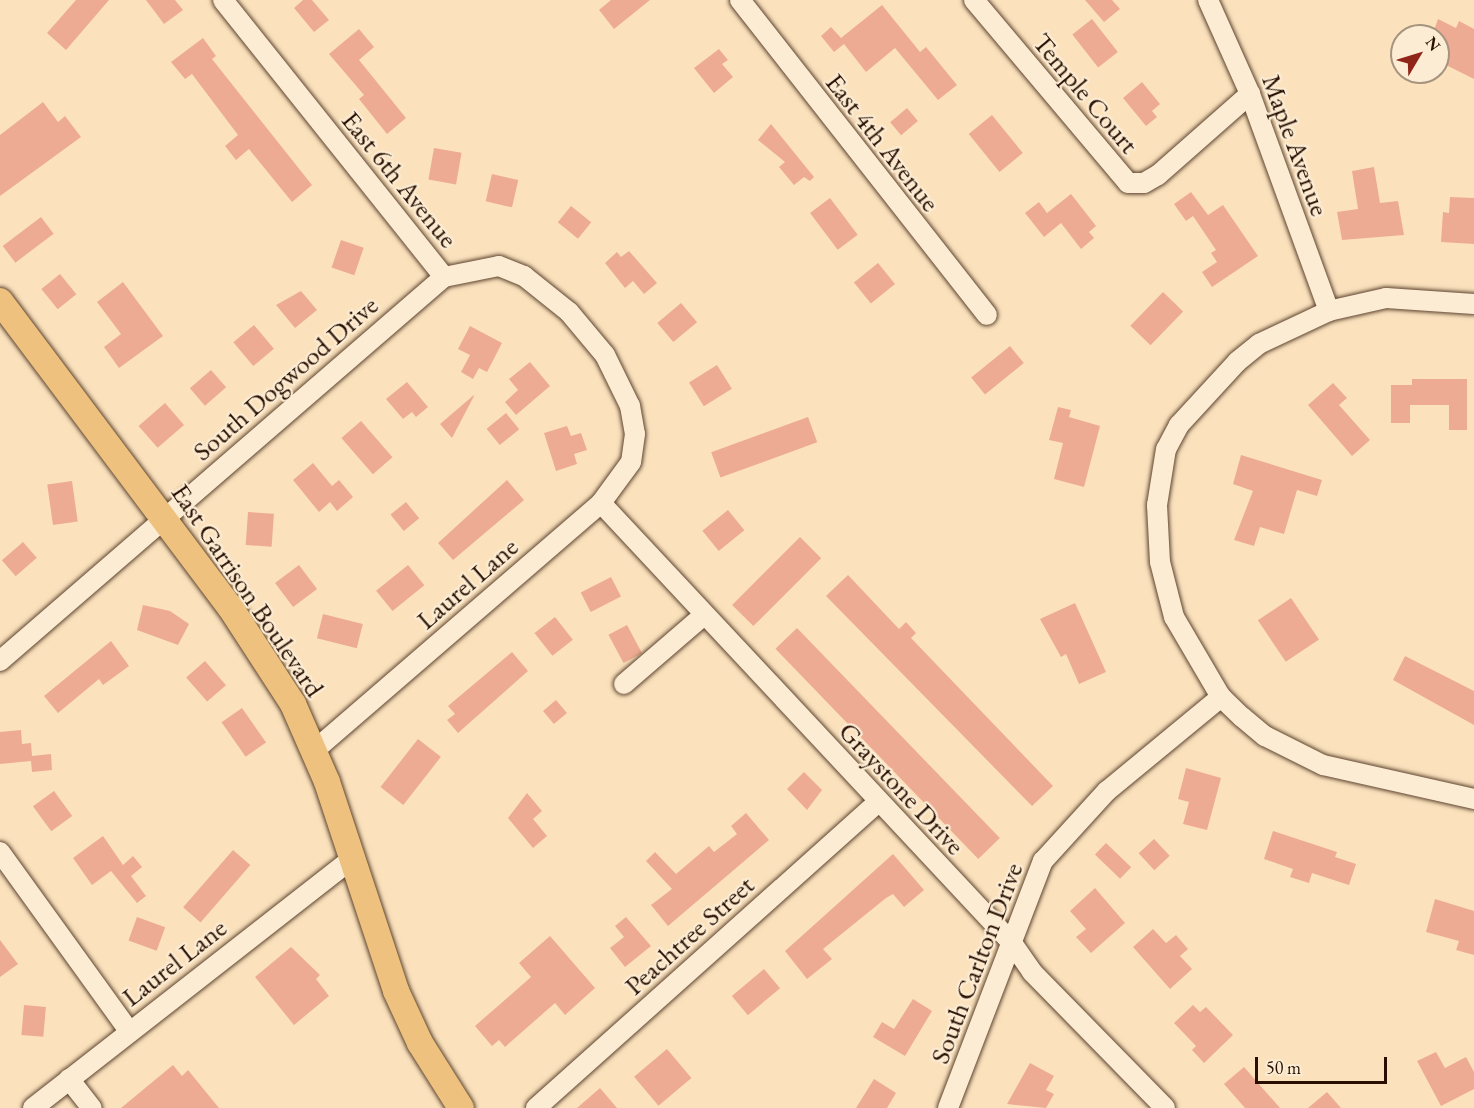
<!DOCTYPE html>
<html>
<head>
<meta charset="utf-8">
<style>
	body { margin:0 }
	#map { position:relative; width:1474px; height:1108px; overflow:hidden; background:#fbe2bd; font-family:"EB Garamond",serif }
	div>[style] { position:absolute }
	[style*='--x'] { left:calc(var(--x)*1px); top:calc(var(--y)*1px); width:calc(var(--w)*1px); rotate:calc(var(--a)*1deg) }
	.building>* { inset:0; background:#eeab93; transform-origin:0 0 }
	.roads { filter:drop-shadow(0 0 2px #5d442f) drop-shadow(0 0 2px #5d442f) }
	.minor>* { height:20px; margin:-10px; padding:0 10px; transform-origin:10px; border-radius:10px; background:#fcecd4 }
	.major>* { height:26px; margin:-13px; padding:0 13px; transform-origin:13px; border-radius:13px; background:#eec17e }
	span { translate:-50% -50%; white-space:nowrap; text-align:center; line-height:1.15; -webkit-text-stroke:4.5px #fcecd4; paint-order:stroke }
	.street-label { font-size:27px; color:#280f00 }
	.north { position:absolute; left:1390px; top:24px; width:60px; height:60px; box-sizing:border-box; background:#fcecd4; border:2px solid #a7947f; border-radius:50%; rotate:52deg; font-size:16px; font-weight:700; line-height:24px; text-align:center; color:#280f00 }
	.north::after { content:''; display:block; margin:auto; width:21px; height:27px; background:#8f2418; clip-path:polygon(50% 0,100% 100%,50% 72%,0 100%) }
	.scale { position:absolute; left:1255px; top:1057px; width:132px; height:27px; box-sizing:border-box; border:3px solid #280f00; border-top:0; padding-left:8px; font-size:18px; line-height:21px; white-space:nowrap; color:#280f00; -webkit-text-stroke:4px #fcecd4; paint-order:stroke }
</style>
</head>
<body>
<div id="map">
	<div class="building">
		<i style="clip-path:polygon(76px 0,109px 0,66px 50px,47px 33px)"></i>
		<i style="clip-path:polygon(146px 0,175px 0,183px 10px,164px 24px)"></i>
		<i style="clip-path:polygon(303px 0,312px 0,329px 20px,314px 32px,294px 8px)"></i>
		<i style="clip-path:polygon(611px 0,650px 0,614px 29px,599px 10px)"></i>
		<i style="clip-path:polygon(1085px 0,1112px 0,1120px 9px,1104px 22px)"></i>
		<i style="clip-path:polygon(882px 5px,920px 52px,926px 47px,957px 85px,938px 100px,895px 48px,866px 72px,844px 44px,834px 52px,821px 36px,831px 27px,841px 38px)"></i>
		<i style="left:1092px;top:19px;width:42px;height:25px;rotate:52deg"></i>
		<i style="clip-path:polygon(1438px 19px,1456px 28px,1459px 21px,1474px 29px,1474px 79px,1438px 61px,1438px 36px,1432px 36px)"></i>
		<i style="clip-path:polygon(359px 29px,374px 47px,359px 60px,406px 118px,387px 134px,359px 99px,364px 95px,329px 54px)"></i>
		<i style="clip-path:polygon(203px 38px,216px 56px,212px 59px,312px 185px,292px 202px,249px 149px,236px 160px,225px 146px,238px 135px,192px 74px,185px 79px,171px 62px)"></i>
		<i style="clip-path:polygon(719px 49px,728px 60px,722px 64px,733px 77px,714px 93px,694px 68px)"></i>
		<i style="clip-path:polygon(1142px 82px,1160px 104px,1152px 111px,1157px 117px,1146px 126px,1123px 98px)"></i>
		<i style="clip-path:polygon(43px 102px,58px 122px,65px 116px,81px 137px,0 196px,0 135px)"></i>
		<i style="left:907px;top:108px;width:17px;height:22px;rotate:50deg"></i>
		<i style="left:992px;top:115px;width:49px;height:30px;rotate:51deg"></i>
		<i style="clip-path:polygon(771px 124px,814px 177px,810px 181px,804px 177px,794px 185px,779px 167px,785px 162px,758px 140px)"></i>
		<i style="left:434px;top:148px;width:28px;height:32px;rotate:10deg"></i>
		<i style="clip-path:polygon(1374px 167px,1380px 203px,1398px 201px,1404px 235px,1342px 240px,1337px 212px,1358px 209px,1352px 171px)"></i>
		<i style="left:492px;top:174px;width:27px;height:28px;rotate:13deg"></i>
		<i style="clip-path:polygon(1191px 192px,1208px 215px,1223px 205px,1258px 256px,1212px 287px,1202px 272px,1217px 262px,1211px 253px,1216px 250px,1193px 216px,1186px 221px,1174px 204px)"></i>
		<i style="clip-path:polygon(1071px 194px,1096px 226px,1089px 232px,1094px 238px,1081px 249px,1061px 223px,1044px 237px,1025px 213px,1039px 202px,1047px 213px)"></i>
		<i style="clip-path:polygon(1450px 197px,1474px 198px,1474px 244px,1441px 242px,1443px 212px,1449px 213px)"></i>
		<i style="left:830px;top:198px;width:46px;height:25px;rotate:53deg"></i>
		<i style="left:571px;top:206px;width:26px;height:21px;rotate:39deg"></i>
		<i style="left:41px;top:217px;width:21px;height:48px;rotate:53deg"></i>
		<i style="left:341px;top:240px;width:24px;height:29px;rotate:19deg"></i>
		<i style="clip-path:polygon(629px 251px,657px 283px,644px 294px,633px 281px,625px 288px,605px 263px,617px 252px,621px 257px)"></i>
		<i style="left:878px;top:263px;width:27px;height:31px;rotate:51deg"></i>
		<i style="left:60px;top:274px;width:26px;height:24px;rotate:51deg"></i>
		<i style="clip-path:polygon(123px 282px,163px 336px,119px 368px,104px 347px,121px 334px,97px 302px)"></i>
		<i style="clip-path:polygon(301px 291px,317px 310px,295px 328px,276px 305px)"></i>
		<i style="left:1163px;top:292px;width:28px;height:47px;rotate:44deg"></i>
		<i style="left:681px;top:303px;width:25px;height:31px;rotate:50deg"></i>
		<i style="left:254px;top:325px;width:31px;height:27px;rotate:50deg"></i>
		<i style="clip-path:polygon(470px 326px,502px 343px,487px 372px,479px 368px,473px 379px,461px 372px,470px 355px,458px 349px)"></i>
		<i style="left:1010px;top:346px;width:22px;height:50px;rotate:51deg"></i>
		<i style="clip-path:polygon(530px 362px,550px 386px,516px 415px,505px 402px,518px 390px,509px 379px)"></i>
		<i style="left:717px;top:365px;width:28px;height:33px;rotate:58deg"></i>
		<i style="left:211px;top:370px;width:23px;height:28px;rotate:49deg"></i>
		<i style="clip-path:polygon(1412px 379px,1467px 379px,1467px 430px,1449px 430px,1449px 405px,1410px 405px,1410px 423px,1391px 423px,1391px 385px,1412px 385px)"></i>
		<i style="clip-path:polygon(407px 382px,428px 407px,416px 417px,412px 412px,403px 419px,386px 399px)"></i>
		<i style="clip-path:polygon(1333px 383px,1347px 398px,1339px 405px,1370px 440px,1352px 456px,1308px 405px)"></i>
		<i style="clip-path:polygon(474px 395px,474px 396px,452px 438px,440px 424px)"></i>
		<i style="left:165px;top:403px;width:29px;height:35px;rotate:49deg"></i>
		<i style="clip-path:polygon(1058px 407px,1071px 410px,1069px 417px,1100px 426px,1084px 487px,1054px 479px,1063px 443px,1049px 440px)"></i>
		<i style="left:506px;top:413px;width:21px;height:25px;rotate:51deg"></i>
		<i style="left:808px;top:417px;width:27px;height:103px;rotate:70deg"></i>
		<i style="left:361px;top:421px;width:48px;height:26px;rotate:49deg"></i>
		<i style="clip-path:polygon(567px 426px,571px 436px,581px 433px,587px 450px,574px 454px,577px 464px,556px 471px,544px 433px)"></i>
		<i style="clip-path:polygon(1241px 455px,1322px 480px,1317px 496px,1297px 490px,1284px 534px,1260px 527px,1254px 546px,1234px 540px,1253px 491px,1233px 484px)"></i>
		<i style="clip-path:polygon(313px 463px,332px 486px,339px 480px,353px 497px,337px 511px,330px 502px,319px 512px,293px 480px)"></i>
		<i style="clip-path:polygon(507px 480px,524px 500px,453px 560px,438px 543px)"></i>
		<i style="left:72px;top:481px;width:41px;height:25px;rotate:82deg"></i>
		<i style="left:406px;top:502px;width:21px;height:20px;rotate:51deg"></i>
		<i style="left:728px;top:510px;width:26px;height:33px;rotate:51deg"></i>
		<i style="left:248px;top:512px;width:26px;height:33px;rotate:4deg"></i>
		<i style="left:800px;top:537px;width:30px;height:96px;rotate:45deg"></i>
		<i style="left:23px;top:542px;width:21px;height:28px;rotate:49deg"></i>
		<i style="left:299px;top:565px;width:30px;height:30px;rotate:53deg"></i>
		<i style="left:408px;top:565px;width:26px;height:41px;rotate:51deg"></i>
		<i style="clip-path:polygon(848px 575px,899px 629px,906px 622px,916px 633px,911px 638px,1053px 786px,1032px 806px,826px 596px)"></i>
		<i style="left:611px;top:577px;width:22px;height:34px;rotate:63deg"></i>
		<i style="left:1291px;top:598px;width:50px;height:40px;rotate:56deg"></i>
		<i style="clip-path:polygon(1075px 603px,1106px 672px,1079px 684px,1066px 654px,1061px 657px,1040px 619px)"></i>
		<i style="clip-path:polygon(143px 605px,170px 611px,189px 624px,178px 645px,137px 630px)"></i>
		<i style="left:323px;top:614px;width:41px;height:25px;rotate:14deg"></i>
		<i style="left:555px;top:617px;width:29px;height:26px;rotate:52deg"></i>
		<i style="left:627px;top:625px;width:32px;height:21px;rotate:62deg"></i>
		<i style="left:797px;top:628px;width:292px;height:30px;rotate:46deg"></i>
		<i style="clip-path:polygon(111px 641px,129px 666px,103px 685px,99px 679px,58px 713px,44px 696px)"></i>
		<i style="clip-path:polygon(512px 652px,528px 671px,458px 733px,447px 720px,455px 714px,448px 706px)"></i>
		<i style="clip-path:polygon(1405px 656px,1474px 691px,1474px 725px,1393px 680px)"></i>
		<i style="left:205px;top:661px;width:32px;height:25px;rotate:49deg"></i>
		<i style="left:556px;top:700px;width:17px;height:17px;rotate:50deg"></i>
		<i style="left:242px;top:708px;width:42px;height:25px;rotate:55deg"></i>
		<i style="clip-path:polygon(21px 730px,22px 744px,31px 743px,32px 756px,51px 754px,52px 770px,32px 772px,31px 761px,0 764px,0 732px)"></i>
		<i style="left:418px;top:739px;width:29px;height:61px;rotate:38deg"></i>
		<i style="clip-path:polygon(1186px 768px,1221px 778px,1207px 830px,1183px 824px,1189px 802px,1178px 799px)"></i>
		<i style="clip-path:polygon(804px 772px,822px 790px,807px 810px,787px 789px)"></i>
		<i style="left:54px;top:791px;width:31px;height:26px;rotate:54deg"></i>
		<i style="clip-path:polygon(527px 793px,542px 811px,533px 819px,547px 836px,533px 848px,508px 818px)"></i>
		<i style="clip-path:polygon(746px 813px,769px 840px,668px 926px,651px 905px,672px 889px,646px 861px,655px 852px,676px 874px,709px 846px,714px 852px,737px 834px,731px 826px)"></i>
		<i style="clip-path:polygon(1273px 831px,1337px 852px,1335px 857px,1356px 864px,1349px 885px,1312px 873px,1309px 883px,1290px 877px,1293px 869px,1264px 859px)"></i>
		<i style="clip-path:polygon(103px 836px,123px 865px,133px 856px,142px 867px,131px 876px,146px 896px,137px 903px,111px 871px,92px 885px,73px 858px)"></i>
		<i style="left:1154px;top:839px;width:23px;height:21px;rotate:47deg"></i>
		<i style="left:1106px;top:843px;width:35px;height:16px;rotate:44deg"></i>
		<i style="left:233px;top:850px;width:23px;height:76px;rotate:41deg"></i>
		<i style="clip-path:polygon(893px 854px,924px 890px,904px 907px,893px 894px,886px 898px,823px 949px,832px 959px,807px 979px,785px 951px)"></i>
		<i style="clip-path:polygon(1095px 888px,1125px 923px,1091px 953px,1076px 937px,1086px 929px,1070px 911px)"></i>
		<i style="clip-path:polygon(1435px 899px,1474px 911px,1474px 955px,1456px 950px,1459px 941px,1426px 932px)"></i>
		<i style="left:137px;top:917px;width:30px;height:25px;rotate:20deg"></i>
		<i style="clip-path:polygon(626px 917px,651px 946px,625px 967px,610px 948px,624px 937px,615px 926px)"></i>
		<i style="clip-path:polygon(1153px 929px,1166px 943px,1176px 935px,1188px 949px,1180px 956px,1192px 969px,1170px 989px,1133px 947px)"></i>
		<i style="clip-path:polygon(550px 936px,595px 988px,565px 1015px,555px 1003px,505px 1047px,499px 1040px,492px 1046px,475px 1026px,531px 977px,519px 963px)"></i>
		<i style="clip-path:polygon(0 940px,18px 964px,0 977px)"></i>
		<i style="clip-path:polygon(291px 947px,320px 975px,316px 979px,329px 996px,294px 1025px,255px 977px)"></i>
		<i style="left:764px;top:969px;width:25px;height:42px;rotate:50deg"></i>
		<i style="clip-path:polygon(913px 999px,932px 1011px,905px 1056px,873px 1037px,882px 1022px,894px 1029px)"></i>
		<i style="left:24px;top:1005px;width:22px;height:30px;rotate:5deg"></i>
		<i style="clip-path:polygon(1193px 1005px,1200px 1012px,1206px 1007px,1233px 1035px,1204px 1063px,1192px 1050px,1196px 1046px,1174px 1023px)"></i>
		<i style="left:667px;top:1049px;width:38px;height:43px;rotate:50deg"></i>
		<i style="clip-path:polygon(1436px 1052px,1445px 1068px,1466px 1057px,1474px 1072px,1474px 1089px,1441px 1106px,1417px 1061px)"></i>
		<i style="clip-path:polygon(1030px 1063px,1054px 1076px,1046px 1090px,1054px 1094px,1046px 1108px,1007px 1104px)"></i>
		<i style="clip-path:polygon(173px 1065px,182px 1076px,188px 1070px,219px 1108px,121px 1108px)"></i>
		<i style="clip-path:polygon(1244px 1067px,1280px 1108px,1245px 1108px,1224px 1084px)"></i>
		<i style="clip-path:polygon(874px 1079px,896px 1093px,887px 1108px,856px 1108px)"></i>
		<i style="clip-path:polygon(600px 1088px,617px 1108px,577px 1108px)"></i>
		<i style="clip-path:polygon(1327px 1092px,1341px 1108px,1308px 1108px)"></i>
	</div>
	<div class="roads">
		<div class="minor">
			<i style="--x:223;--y:0;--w:354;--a:51.4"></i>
			<i style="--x:740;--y:0;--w:400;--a:51.9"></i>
			<i style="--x:974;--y:0;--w:239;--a:49.9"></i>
			<i style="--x:1128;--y:183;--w:16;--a:0"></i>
			<i style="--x:1144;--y:183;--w:16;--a:-30"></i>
			<i style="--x:1158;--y:175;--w:123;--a:-41.4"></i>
			<i style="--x:1208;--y:0;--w:103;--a:65.9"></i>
			<i style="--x:1250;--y:94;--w:231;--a:70"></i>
			<i style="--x:1474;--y:304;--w:88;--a:-176.1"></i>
			<i style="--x:1386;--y:298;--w:58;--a:167.2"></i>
			<i style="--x:1329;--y:311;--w:77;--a:154.8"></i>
			<i style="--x:1259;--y:344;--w:28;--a:141"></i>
			<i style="--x:1237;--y:362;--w:86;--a:132.6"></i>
			<i style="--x:1179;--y:425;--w:27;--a:118"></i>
			<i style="--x:1166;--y:449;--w:57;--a:99.1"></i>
			<i style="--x:1157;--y:505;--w:57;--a:87"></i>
			<i style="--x:1160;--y:562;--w:57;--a:75.7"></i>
			<i style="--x:1174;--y:617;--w:93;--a:59.6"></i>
			<i style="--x:1221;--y:697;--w:29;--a:44"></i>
			<i style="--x:1242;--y:717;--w:30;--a:40"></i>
			<i style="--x:1265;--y:736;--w:65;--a:26.6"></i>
			<i style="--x:1323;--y:765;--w:155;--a:12.7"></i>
			<i style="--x:601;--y:503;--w:602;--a:46.95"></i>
			<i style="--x:1012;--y:943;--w:35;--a:55"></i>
			<i style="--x:1032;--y:972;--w:190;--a:45.6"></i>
			<i style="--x:0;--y:661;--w:587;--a:-40.86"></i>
			<i style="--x:444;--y:277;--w:56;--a:-11.3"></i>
			<i style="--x:499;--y:266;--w:27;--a:22"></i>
			<i style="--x:524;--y:276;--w:58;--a:38.7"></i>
			<i style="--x:569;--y:312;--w:56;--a:50.1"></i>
			<i style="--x:605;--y:355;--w:57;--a:63.9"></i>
			<i style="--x:630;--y:406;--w:28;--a:80"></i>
			<i style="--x:635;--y:434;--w:28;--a:98"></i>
			<i style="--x:631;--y:462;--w:51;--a:126.2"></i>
			<i style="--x:601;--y:503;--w:379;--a:139.2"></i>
			<i style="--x:624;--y:684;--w:106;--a:-40.8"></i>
			<i style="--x:0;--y:852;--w:221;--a:54.2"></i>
			<i style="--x:69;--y:1079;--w:37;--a:52"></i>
			<i style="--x:33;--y:1108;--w:402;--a:-38"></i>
			<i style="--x:536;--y:1108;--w:459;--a:-41.8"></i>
			<i style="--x:948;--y:1108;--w:265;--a:-69"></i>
			<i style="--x:1043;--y:861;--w:95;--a:-47.6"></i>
			<i style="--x:1107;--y:791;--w:148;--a:-39.5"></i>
		</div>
		<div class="major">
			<i style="--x:0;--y:301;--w:383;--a:53.1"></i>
			<i style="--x:230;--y:607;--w:116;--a:57"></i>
			<i style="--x:293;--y:704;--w:85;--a:66.4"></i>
			<i style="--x:327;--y:782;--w:220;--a:71.7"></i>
			<i style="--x:396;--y:991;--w:57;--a:65.2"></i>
			<i style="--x:420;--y:1043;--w:77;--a:57.8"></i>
		</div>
	</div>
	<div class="street-label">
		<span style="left:1086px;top:93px;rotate:50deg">Temple Court</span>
		<span style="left:883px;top:142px;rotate:52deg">East 4th Avenue</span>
		<span style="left:1296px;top:145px;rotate:70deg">Maple Avenue</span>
		<span style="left:400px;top:179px;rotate:51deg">East 6th Avenue</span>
		<span style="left:285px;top:378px;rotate:-41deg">South Dogwood Drive</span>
		<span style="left:467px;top:583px;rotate:-41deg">Laurel Lane</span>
		<span style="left:248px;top:590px;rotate:56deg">East Garrison Boulevard</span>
		<span style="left:902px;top:788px;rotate:47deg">Graystone Drive</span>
		<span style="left:689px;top:935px;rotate:-42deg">Peachtree Street</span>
		<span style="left:174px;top:962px;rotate:-38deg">Laurel Lane</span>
		<span style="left:976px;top:963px;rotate:-69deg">South Carlton Drive</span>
	</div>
	<div class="north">N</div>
	<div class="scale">50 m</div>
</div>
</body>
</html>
